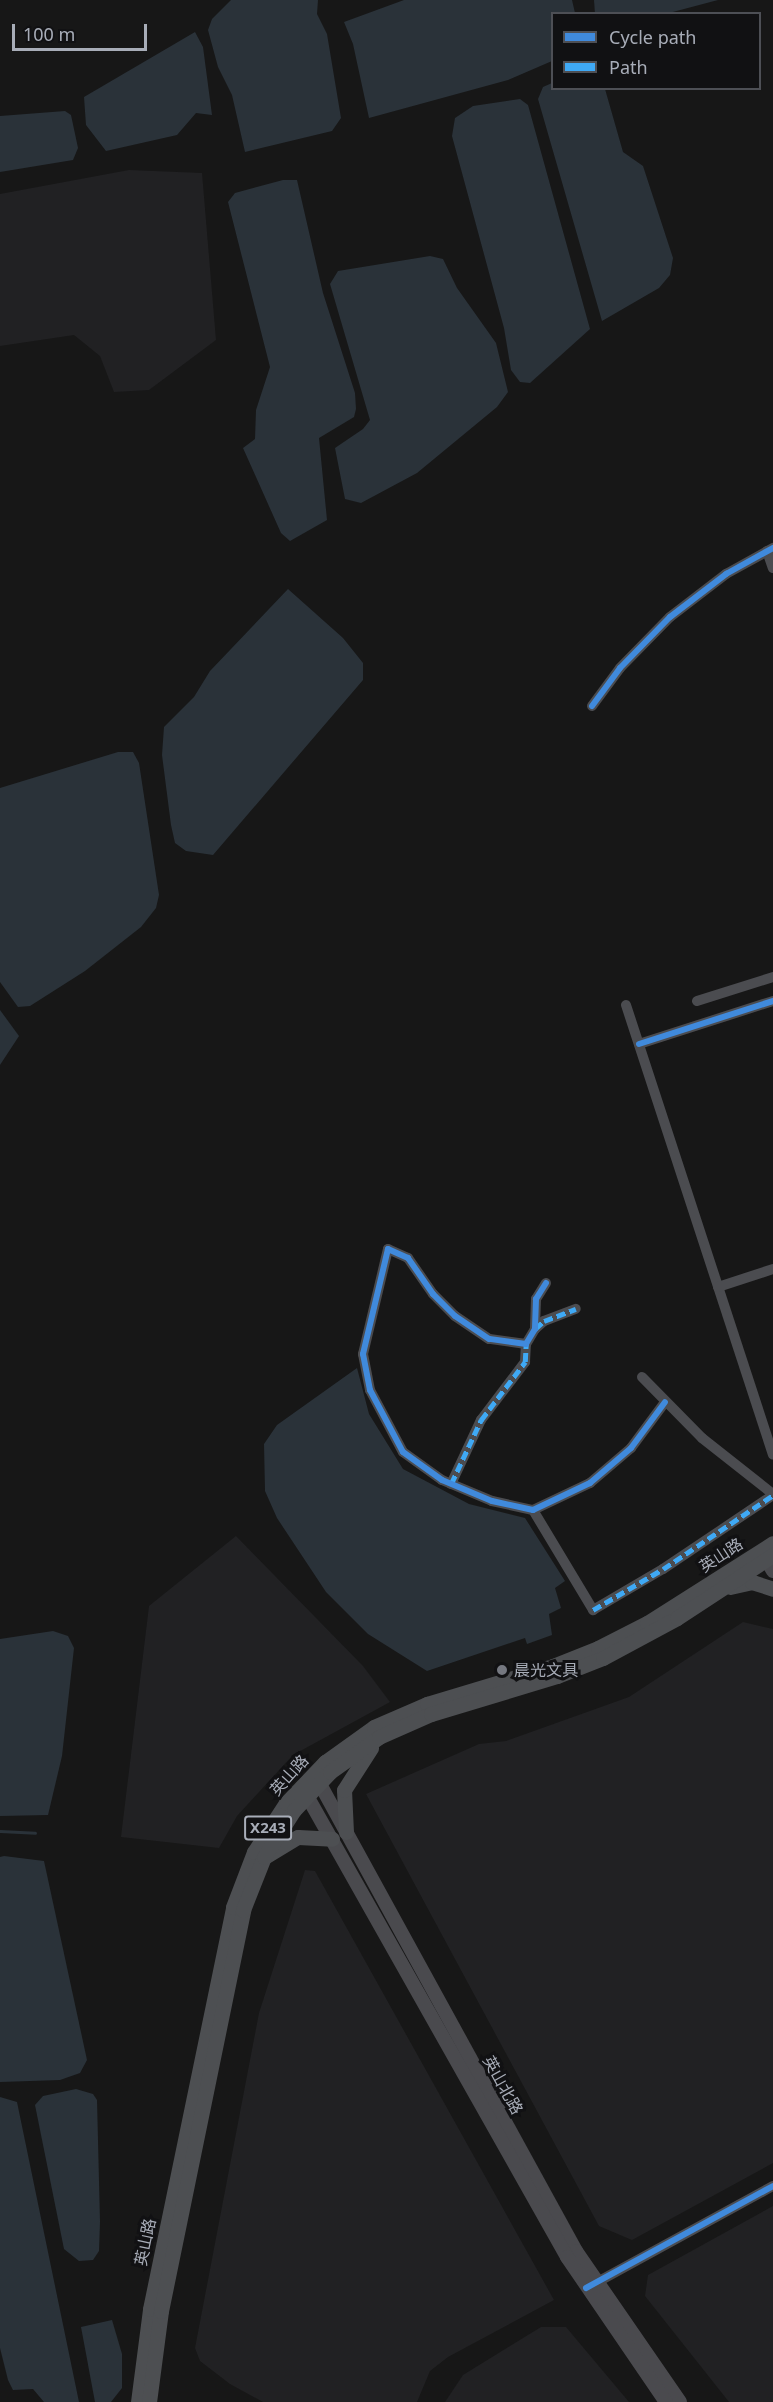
<!DOCTYPE html>
<html>
<head>
<meta charset="utf-8">
<style>
	body { margin:0 }
	#map { position:relative; width:773px; height:2402px; overflow:hidden; background:#171717; font-family:"Noto Sans","Noto Sans SC",sans-serif }
	div>[style] { position:absolute }
	[style*='--x'] { left:calc(var(--x)*1px); top:calc(var(--y)*1px); width:calc(var(--w)*1px); rotate:calc(var(--a)*1deg) }
	.built>* { inset:0; background:#212123 }
	.water>* { inset:0; background:#2a3239 }
	.stream>* { height:3px; margin:-1.5px; padding:0 1.5px; transform-origin:1.5px; border-radius:1.5px; background:#2a3239 }
	.street>* { height:10px; margin:-5px; padding:0 5px; transform-origin:5px; border-radius:5px; background:#4b4c50 }
	.secondary>* { height:14px; margin:-7px; padding:0 7px; transform-origin:7px; border-radius:7px; background:#4a4a4e }
	.primary>* { height:15px; margin:-7.5px; padding:0 7.5px; transform-origin:7.5px; border-radius:7.5px; background:#4d4f52 }
	.quiet>* { height:4.5px; margin-top:-2.25px; transform-origin:0; background:repeating-linear-gradient(90deg,#3fa9f5 0 9px,transparent 0 13.5px) }
	.cycleway>* { height:6px; margin:-3px; padding:0 3px; transform-origin:3px; border-radius:3px; background:#408adc }
	.dots>* { width:16px; height:16px; translate:-50% -50%; box-sizing:border-box; border:3px solid #111113; border-radius:50% }
	span { translate:-50% -50%; white-space:nowrap; text-align:center; line-height:1.15; -webkit-text-stroke:6px #111113; paint-order:stroke }
	.shield-label span { padding:2px 4px; background:#111113; border:2px solid; border-radius:4px; -webkit-text-stroke-width:0 }
	.shield-label { font-size:15px; color:#a8adb8; font-weight:700 }
	.street-label { font-size:16px; color:#a8adb8 }
	.poi-label { font-size:16px; color:#a8adb8 }
	.left { translate:0 -50%; text-align:left }
	.legend { position:absolute; left:551px; top:12px; width:210px; height:78px; box-sizing:border-box; background:#111113; border:2px solid #4d4f55; margin:0; padding:8px 10px; list-style:none; font-size:18px; color:#a8adb8 }
	.legend li { display:flex; align-items:center; gap:12px; height:30px }
	.legend b { width:30px; border:2px solid #4d4f55 }
	.scale { position:absolute; left:12px; top:24px; width:135px; height:27px; box-sizing:border-box; border:3px solid #a8adb8; border-top:0; padding-left:8px; font-size:18px; line-height:21px; white-space:nowrap; color:#a8adb8; -webkit-text-stroke:4px #111113; paint-order:stroke }
</style>
</head>
<body>
<div id="map">
	<div class="built">
		<i style="clip-path:polygon(129px 170px,202px 173px,216px 340px,149px 390px,114px 392px,100px 356px,74px 335px,0 346px,0 194px)"></i>
		<i style="clip-path:polygon(236px 1536px,363px 1666px,390px 1702px,293px 1755px,237px 1816px,219px 1848px,121px 1837px,149px 1606px)"></i>
		<i style="clip-path:polygon(743px 1622px,773px 1629px,773px 2163px,632px 2240px,599px 2226px,366px 1794px,479px 1744px,506px 1741px,629px 1697px)"></i>
		<i style="clip-path:polygon(305px 1870px,315px 1871px,554px 2300px,448px 2357px,430px 2371px,417px 2402px,263px 2402px,230px 2384px,200px 2361px,195px 2348px,259px 2013px)"></i>
		<i style="clip-path:polygon(773px 2206px,773px 2402px,729px 2402px,645px 2296px,648px 2275px)"></i>
		<i style="clip-path:polygon(541px 2327px,566px 2327px,629px 2402px,445px 2402px,463px 2375px)"></i>
	</div>
	<div class="water">
		<i style="clip-path:polygon(231px 0,318px 0,317px 14px,327px 34px,341px 118px,332px 131px,245px 152px,232px 95px,218px 67px,208px 30px,212px 19px)"></i>
		<i style="clip-path:polygon(404px 0,572px 0,575px 13px,552px 14px,552px 61px,508px 80px,369px 118px,353px 44px,344px 22px)"></i>
		<i style="clip-path:polygon(594px 0,718px 0,669px 13px,595px 14px)"></i>
		<i style="clip-path:polygon(195px 32px,203px 47px,212px 115px,196px 113px,177px 135px,106px 151px,86px 125px,84px 97px)"></i>
		<i style="clip-path:polygon(552px 83px,552px 88px,605px 89px,623px 152px,643px 166px,673px 258px,670px 275px,659px 288px,602px 321px,538px 99px,543px 87px)"></i>
		<i style="clip-path:polygon(520px 99px,528px 105px,590px 329px,530px 383px,520px 382px,511px 370px,504px 328px,452px 136px,455px 118px,473px 106px)"></i>
		<i style="clip-path:polygon(65px 111px,71px 115px,78px 148px,73px 160px,0 172px,0 116px)"></i>
		<i style="clip-path:polygon(283px 180px,297px 180px,323px 293px,355px 393px,356px 409px,354px 417px,319px 438px,327px 520px,290px 541px,281px 533px,243px 448px,255px 439px,256px 410px,270px 367px,228px 202px,235px 193px)"></i>
		<i style="clip-path:polygon(430px 256px,443px 259px,457px 288px,496px 343px,508px 392px,497px 407px,417px 473px,361px 503px,345px 499px,335px 448px,363px 429px,370px 420px,330px 284px,338px 271px)"></i>
		<i style="clip-path:polygon(288px 589px,343px 638px,363px 663px,363px 680px,213px 855px,186px 851px,175px 843px,171px 825px,162px 755px,164px 727px,194px 697px,210px 671px)"></i>
		<i style="clip-path:polygon(118px 752px,133px 752px,139px 763px,159px 895px,156px 908px,141px 927px,85px 971px,30px 1006px,18px 1007px,0 982px,0 788px)"></i>
		<i style="clip-path:polygon(0 1010px,19px 1036px,0 1065px)"></i>
		<i style="clip-path:polygon(357px 1368px,369px 1414px,403px 1469px,469px 1504px,525px 1518px,565px 1581px,555px 1588px,561px 1608px,549px 1614px,552px 1635px,527px 1644px,525px 1638px,427px 1671px,368px 1634px,326px 1592px,277px 1518px,265px 1491px,264px 1444px,277px 1425px)"></i>
		<i style="clip-path:polygon(53px 1631px,68px 1636px,74px 1648px,62px 1756px,48px 1815px,0 1816px,0 1639px)"></i>
		<i style="clip-path:polygon(4px 1856px,44px 1861px,87px 2060px,80px 2073px,60px 2080px,0 2082px,0 1857px)"></i>
		<i style="clip-path:polygon(76px 2089px,93px 2094px,97px 2100px,100px 2222px,99px 2251px,93px 2260px,79px 2261px,64px 2249px,35px 2105px,43px 2096px)"></i>
		<i style="clip-path:polygon(0 2097px,17px 2102px,79px 2402px,44px 2402px,33px 2389px,13px 2390px,8px 2380px,0 2348px)"></i>
		<i style="clip-path:polygon(112px 2320px,122px 2354px,122px 2388px,111px 2402px,95px 2402px,81px 2327px)"></i>
	</div>
	<div class="stream">
		<i style="--x:0;--y:1831;--w:35;--a:3"></i>
	</div>
	<div class="street">
		<i style="--x:767;--y:551;--w:18;--a:71"></i>
		<i style="--x:592;--y:706;--w:47;--a:-53.6"></i>
		<i style="--x:620;--y:668;--w:71;--a:-45.6"></i>
		<i style="--x:670;--y:617;--w:71;--a:-37.5"></i>
		<i style="--x:726;--y:574;--w:54;--a:-29"></i>
		<i style="--x:697;--y:1001;--w:80;--a:-17.5"></i>
		<i style="--x:626;--y:1005;--w:473;--a:71.9"></i>
		<i style="--x:639;--y:1044;--w:141;--a:-17.8"></i>
		<i style="--x:546;--y:1283;--w:19;--a:122"></i>
		<i style="--x:536;--y:1299;--w:30;--a:92"></i>
		<i style="--x:535;--y:1329;--w:17;--a:121"></i>
		<i style="--x:526;--y:1344;--w:37;--a:-172"></i>
		<i style="--x:489;--y:1339;--w:41;--a:-145.9"></i>
		<i style="--x:455;--y:1316;--w:31;--a:-135"></i>
		<i style="--x:433;--y:1294;--w:44;--a:-124.8"></i>
		<i style="--x:408;--y:1258;--w:22;--a:-156"></i>
		<i style="--x:388;--y:1249;--w:108;--a:103.4"></i>
		<i style="--x:363;--y:1354;--w:37;--a:79"></i>
		<i style="--x:370;--y:1390;--w:70;--a:62"></i>
		<i style="--x:403;--y:1452;--w:48;--a:35.7"></i>
		<i style="--x:442;--y:1480;--w:54;--a:22.8"></i>
		<i style="--x:492;--y:1501;--w:42;--a:12.4"></i>
		<i style="--x:533;--y:1510;--w:63;--a:-25.3"></i>
		<i style="--x:590;--y:1483;--w:54;--a:-40.5"></i>
		<i style="--x:631;--y:1448;--w:57;--a:-53.5"></i>
		<i style="--x:718;--y:1287;--w:58;--a:-18.1"></i>
		<i style="--x:535;--y:1329;--w:12;--a:-42"></i>
		<i style="--x:544;--y:1321;--w:34;--a:-21"></i>
		<i style="--x:642;--y:1377;--w:86;--a:45.5"></i>
		<i style="--x:702;--y:1438;--w:90;--a:38.3"></i>
		<i style="--x:451;--y:1484;--w:71;--a:-64.9"></i>
		<i style="--x:481;--y:1420;--w:73;--a:-52.8"></i>
		<i style="--x:525;--y:1362;--w:18;--a:-87"></i>
		<i style="--x:533;--y:1510;--w:117;--a:59"></i>
		<i style="--x:593;--y:1610;--w:81;--a:-30.4"></i>
		<i style="--x:663;--y:1569;--w:133;--a:-33.9"></i>
		<i style="--x:592;--y:2285;--w:206;--a:-28.7"></i>
	</div>
	<div class="secondary">
		<i style="--x:762;--y:1552;--w:22;--a:60"></i>
		<i style="--x:315;--y:1775;--w:543;--a:61.26"></i>
		<i style="--x:576;--y:2251;--w:183;--a:55.4"></i>
		<i style="--x:302;--y:1787;--w:540;--a:60.58"></i>
		<i style="--x:567;--y:2257;--w:176;--a:55.7"></i>
	</div>
	<div class="primary">
		<i style="--x:730;--y:1587;--w:23;--a:-13"></i>
		<i style="--x:752;--y:1582;--w:22;--a:18"></i>
		<i style="--x:346;--y:1832;--w:42;--a:-92.7"></i>
		<i style="--x:344;--y:1790;--w:50;--a:-57.3"></i>
		<i style="--x:266;--y:1856;--w:37;--a:-31"></i>
		<i style="--x:298;--y:1837;--w:34;--a:3"></i>
		<i style="--x:138;--y:2402;--w:94;--a:-82.6"></i>
		<i style="--x:150;--y:2309;--w:410;--a:-78.3"></i>
		<i style="--x:233;--y:1907;--w:59;--a:-69.1"></i>
		<i style="--x:254;--y:1852;--w:59;--a:-56.9"></i>
		<i style="--x:286;--y:1803;--w:57;--a:-46.4"></i>
		<i style="--x:325;--y:1762;--w:60;--a:-35.5"></i>
		<i style="--x:374;--y:1727;--w:58;--a:-23.5"></i>
		<i style="--x:427;--y:1704;--w:132;--a:-16.8"></i>
		<i style="--x:553;--y:1666;--w:48;--a:-21.8"></i>
		<i style="--x:598;--y:1648;--w:55;--a:-27"></i>
		<i style="--x:647;--y:1623;--w:149;--a:-32.4"></i>
		<i style="--x:149;--y:2402;--w:92;--a:-82.5"></i>
		<i style="--x:161;--y:2311;--w:409;--a:-78.4"></i>
		<i style="--x:243;--y:1910;--w:57;--a:-68.4"></i>
		<i style="--x:264;--y:1857;--w:56;--a:-57.4"></i>
		<i style="--x:294;--y:1810;--w:52;--a:-46.5"></i>
		<i style="--x:330;--y:1772;--w:60;--a:-35.5"></i>
		<i style="--x:379;--y:1737;--w:57;--a:-23.9"></i>
		<i style="--x:431;--y:1714;--w:132;--a:-16.8"></i>
		<i style="--x:557;--y:1676;--w:49;--a:-21.4"></i>
		<i style="--x:603;--y:1658;--w:84;--a:-28.4"></i>
		<i style="--x:677;--y:1618;--w:115;--a:-33.3"></i>
	</div>
	<div class="quiet">
		<i style="--x:535;--y:1329;--w:12;--a:-42"></i>
		<i style="--x:544;--y:1321;--w:34;--a:-21"></i>
		<i style="--x:451;--y:1484;--w:71;--a:-64.9"></i>
		<i style="--x:481;--y:1420;--w:73;--a:-52.8"></i>
		<i style="--x:525;--y:1362;--w:18;--a:-87"></i>
		<i style="--x:593;--y:1610;--w:81;--a:-30.4"></i>
		<i style="--x:663;--y:1569;--w:133;--a:-33.9"></i>
	</div>
	<div class="cycleway">
		<i style="--x:592;--y:706;--w:47;--a:-53.6"></i>
		<i style="--x:620;--y:668;--w:71;--a:-45.6"></i>
		<i style="--x:670;--y:617;--w:71;--a:-37.5"></i>
		<i style="--x:726;--y:574;--w:54;--a:-29"></i>
		<i style="--x:639;--y:1044;--w:141;--a:-17.8"></i>
		<i style="--x:546;--y:1283;--w:19;--a:122"></i>
		<i style="--x:536;--y:1299;--w:30;--a:92"></i>
		<i style="--x:535;--y:1329;--w:17;--a:121"></i>
		<i style="--x:526;--y:1344;--w:37;--a:-172"></i>
		<i style="--x:489;--y:1339;--w:41;--a:-145.9"></i>
		<i style="--x:455;--y:1316;--w:31;--a:-135"></i>
		<i style="--x:433;--y:1294;--w:44;--a:-124.8"></i>
		<i style="--x:408;--y:1258;--w:22;--a:-156"></i>
		<i style="--x:388;--y:1249;--w:108;--a:103.4"></i>
		<i style="--x:363;--y:1354;--w:37;--a:79"></i>
		<i style="--x:370;--y:1390;--w:70;--a:62"></i>
		<i style="--x:403;--y:1452;--w:48;--a:35.7"></i>
		<i style="--x:442;--y:1480;--w:54;--a:22.8"></i>
		<i style="--x:492;--y:1501;--w:42;--a:12.4"></i>
		<i style="--x:533;--y:1510;--w:63;--a:-25.3"></i>
		<i style="--x:590;--y:1483;--w:54;--a:-40.5"></i>
		<i style="--x:631;--y:1448;--w:57;--a:-53.5"></i>
		<i style="--x:586;--y:2288;--w:213;--a:-28.6"></i>
	</div>
	<div class="dots">
		<i style="left:502px;top:1670px;background:#757880"></i>
	</div>
	<div class="shield-label">
		<span style="left:268px;top:1828px">X243</span>
	</div>
	<div class="street-label">
		<span style="left:721px;top:1555px;rotate:-33deg">英山路</span>
		<span style="left:289px;top:1775px;rotate:-48deg">英山路</span>
		<span style="left:503px;top:2085px;rotate:61deg">英山北路</span>
		<span style="left:145px;top:2242px;rotate:-78deg">英山路</span>
	</div>
	<div class="poi-label">
		<span class="left" style="left:514px;top:1670px">晨光文具</span>
	</div>
	<ul class="legend">
	<li><b style="height:8px;background:#408adc"></b>Cycle path</li>
	<li><b style="height:8px;background:#3fa9f5"></b>Path</li>
	</ul>
	<div class="scale">100 m</div>
</div>
</body>
</html>
